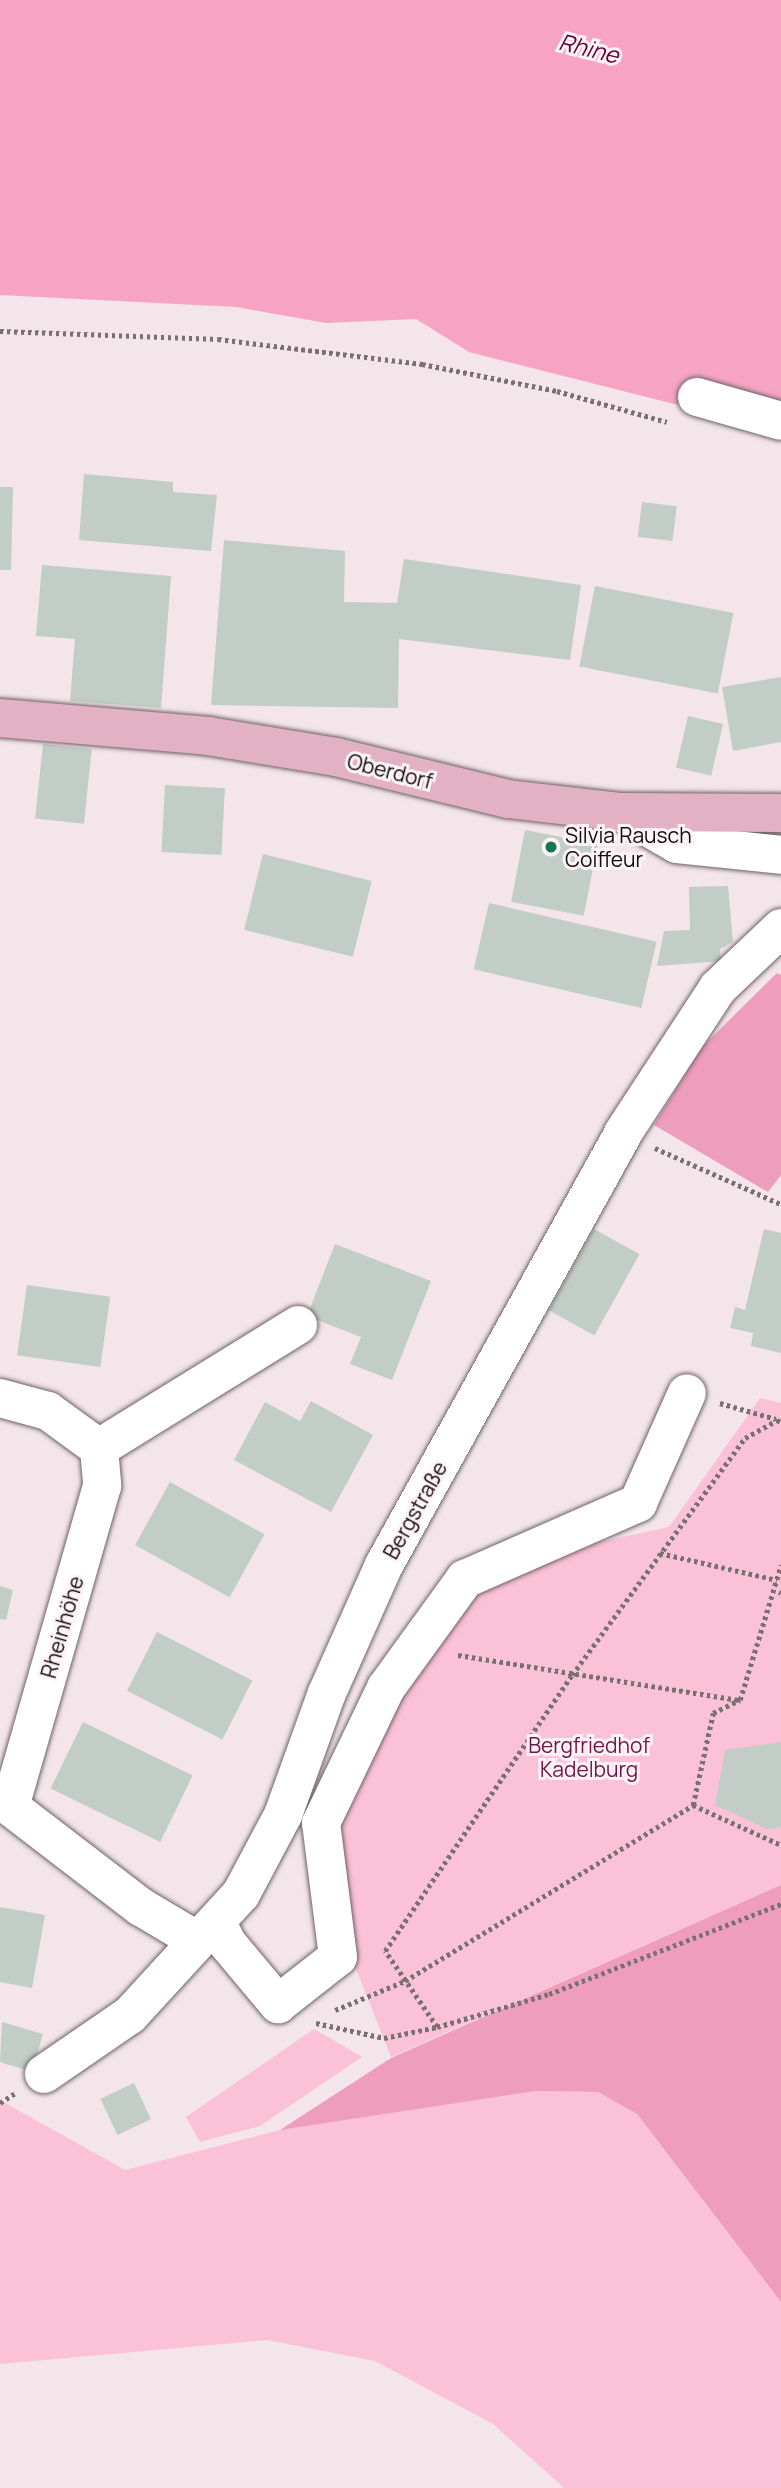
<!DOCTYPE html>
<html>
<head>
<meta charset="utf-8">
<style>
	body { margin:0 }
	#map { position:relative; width:781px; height:2488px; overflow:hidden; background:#f3e5e9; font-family:Manrope,sans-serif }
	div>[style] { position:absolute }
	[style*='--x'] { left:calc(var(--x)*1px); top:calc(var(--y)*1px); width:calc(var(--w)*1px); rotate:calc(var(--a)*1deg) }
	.green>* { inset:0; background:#fbc1d6 }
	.forest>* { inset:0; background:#ef9dbc }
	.water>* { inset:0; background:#f7a4c4 }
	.building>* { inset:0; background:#c1cdc6; transform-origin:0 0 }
	.path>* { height:4.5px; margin-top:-2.25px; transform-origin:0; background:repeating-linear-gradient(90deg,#797072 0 3.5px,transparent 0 7px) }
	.roads { filter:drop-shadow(0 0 2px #6f6367) drop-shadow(0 0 2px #6f6367) }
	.minor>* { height:38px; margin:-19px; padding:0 19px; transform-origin:19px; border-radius:19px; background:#fff }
	.major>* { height:38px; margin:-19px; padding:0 19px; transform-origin:19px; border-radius:19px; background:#e2b2c4 }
	.dots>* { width:19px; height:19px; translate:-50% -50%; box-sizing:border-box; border:4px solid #fef3f7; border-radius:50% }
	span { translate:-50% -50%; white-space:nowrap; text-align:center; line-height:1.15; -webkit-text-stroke:6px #fef3f7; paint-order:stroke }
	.street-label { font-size:21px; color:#110d0e }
	.poi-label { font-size:21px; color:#110d0e }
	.left { translate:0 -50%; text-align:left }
	.park-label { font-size:21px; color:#721444 }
	.water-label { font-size:23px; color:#650139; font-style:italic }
</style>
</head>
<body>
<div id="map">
	<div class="green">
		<i style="clip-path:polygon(760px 1398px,781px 1403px,781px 1885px,391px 2057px,351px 1956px,338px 1830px,399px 1690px,466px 1600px,585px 1545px,669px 1527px)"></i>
		<i style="clip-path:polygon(314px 2029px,362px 2057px,260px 2126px,200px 2142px,186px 2117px)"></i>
		<i style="clip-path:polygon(536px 2091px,598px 2092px,637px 2114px,781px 2302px,781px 2488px,564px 2488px,493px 2424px,375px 2361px,267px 2340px,0 2364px,0 2100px,125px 2170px,280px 2130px)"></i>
	</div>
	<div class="forest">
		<i style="clip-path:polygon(777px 973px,781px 975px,781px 1175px,768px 1192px,654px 1125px,702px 1047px)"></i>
		<i style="clip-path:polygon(781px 1885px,781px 2302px,637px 2114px,598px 2092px,536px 2091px,280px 2130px,391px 2058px)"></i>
	</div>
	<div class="water">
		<i style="clip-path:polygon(0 0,781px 0,781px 402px,690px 408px,469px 352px,416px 319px,326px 323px,236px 307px,0 295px)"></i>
	</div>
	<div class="building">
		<i style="clip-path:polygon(84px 474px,173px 482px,173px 492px,217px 495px,211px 551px,79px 540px)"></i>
		<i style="clip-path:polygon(0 487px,13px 487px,11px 570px,0 570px)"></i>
		<i style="left:642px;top:502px;width:35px;height:35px;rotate:7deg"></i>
		<i style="clip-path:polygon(224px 540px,345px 551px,344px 602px,397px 603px,404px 559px,581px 585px,570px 660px,399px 639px,398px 708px,211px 705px)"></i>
		<i style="clip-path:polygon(42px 565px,171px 576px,161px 708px,70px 701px,75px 639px,36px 636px)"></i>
		<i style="left:595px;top:586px;width:141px;height:82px;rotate:11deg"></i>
		<i style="clip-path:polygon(781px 677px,781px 742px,733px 751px,722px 687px)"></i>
		<i style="left:688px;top:716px;width:36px;height:53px;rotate:13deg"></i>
		<i style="left:43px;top:744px;width:49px;height:75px;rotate:6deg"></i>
		<i style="left:165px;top:785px;width:60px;height:67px;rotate:3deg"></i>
		<i style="left:525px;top:830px;width:74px;height:73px;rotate:11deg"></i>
		<i style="left:263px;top:854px;width:112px;height:78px;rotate:14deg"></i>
		<i style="clip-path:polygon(728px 886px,733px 942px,720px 949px,721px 961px,657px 966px,664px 931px,690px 930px,689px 887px)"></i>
		<i style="left:489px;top:903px;width:172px;height:68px;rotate:13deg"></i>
		<i style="left:594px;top:1229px;width:52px;height:93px;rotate:29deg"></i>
		<i style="clip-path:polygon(764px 1229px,781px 1233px,781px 1353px,751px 1346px,753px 1333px,730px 1328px,735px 1307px,745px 1310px)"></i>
		<i style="clip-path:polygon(335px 1244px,431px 1281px,392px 1380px,350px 1364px,361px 1337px,307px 1316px)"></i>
		<i style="left:27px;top:1285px;width:84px;height:71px;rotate:8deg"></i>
		<i style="clip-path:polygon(311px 1401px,373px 1435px,331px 1512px,234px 1460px,265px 1402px,300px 1421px)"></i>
		<i style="left:170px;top:1482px;width:108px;height:72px;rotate:29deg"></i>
		<i style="clip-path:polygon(0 1586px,13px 1590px,6px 1620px,0 1619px)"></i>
		<i style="left:157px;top:1632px;width:107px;height:66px;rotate:27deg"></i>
		<i style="left:83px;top:1722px;width:122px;height:74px;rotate:26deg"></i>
		<i style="clip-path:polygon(781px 1742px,781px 1827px,767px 1829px,715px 1805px,725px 1750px)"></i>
		<i style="clip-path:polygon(0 1907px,45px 1915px,32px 1988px,0 1982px)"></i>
		<i style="clip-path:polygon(2px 2022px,43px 2034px,32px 2072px,0 2062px)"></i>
		<i style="left:134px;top:2083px;width:40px;height:37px;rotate:65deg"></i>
	</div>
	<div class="path">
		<i style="--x:0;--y:331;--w:218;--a:2.1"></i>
		<i style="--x:218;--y:339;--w:206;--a:7"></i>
		<i style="--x:422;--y:364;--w:138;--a:11.3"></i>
		<i style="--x:557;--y:391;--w:114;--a:15.7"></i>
		<i style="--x:655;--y:1148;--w:138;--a:24"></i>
		<i style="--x:720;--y:1403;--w:58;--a:15.9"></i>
		<i style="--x:660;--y:1553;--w:120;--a:13"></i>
		<i style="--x:779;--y:1592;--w:2;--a:27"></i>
		<i style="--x:458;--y:1655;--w:286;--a:9.1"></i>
		<i style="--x:740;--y:1700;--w:141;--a:-73.1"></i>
		<i style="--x:693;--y:1805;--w:97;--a:24.4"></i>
		<i style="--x:335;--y:2010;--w:76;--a:-22.5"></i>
		<i style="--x:405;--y:1981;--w:338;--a:-31.4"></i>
		<i style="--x:693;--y:1805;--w:94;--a:-77.7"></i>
		<i style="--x:713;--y:1713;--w:30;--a:-26"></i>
		<i style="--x:316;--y:2023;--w:70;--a:12.4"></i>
		<i style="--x:384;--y:2038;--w:54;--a:-11.7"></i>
		<i style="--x:437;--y:2027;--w:117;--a:-16.4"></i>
		<i style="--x:549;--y:1994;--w:249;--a:-21.2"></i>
		<i style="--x:437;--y:2027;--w:92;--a:-124.4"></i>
		<i style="--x:385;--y:1951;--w:333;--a:-55.9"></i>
		<i style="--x:572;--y:1675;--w:293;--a:-53.9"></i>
		<i style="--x:745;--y:1438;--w:37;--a:-29"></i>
		<i style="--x:777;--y:1420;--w:4;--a:27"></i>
		<i style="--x:0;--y:2103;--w:17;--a:-33"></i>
	</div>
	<div class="roads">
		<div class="minor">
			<i style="--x:697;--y:397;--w:87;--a:15.9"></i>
			<i style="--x:621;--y:812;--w:64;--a:29.7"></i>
			<i style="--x:677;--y:844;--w:105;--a:6"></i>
			<i style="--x:0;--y:1398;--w:50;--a:15.2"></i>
			<i style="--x:48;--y:1411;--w:63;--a:36"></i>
			<i style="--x:99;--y:1448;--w:38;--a:85"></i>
			<i style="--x:102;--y:1486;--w:331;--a:106"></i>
			<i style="--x:99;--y:1448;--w:234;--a:-31.7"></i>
			<i style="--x:0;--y:1799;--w:178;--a:37.5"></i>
			<i style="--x:141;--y:1907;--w:66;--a:30.8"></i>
			<i style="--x:217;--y:1923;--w:22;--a:63"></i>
			<i style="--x:227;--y:1943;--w:80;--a:50.1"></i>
			<i style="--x:278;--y:2004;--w:76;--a:-38.1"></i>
			<i style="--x:338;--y:1957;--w:135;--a:-97.2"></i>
			<i style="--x:321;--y:1823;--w:150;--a:-64.3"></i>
			<i style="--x:386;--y:1688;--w:135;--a:-54.1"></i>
			<i style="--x:465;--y:1579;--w:189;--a:-23.7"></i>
			<i style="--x:638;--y:1503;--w:120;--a:-66"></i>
			<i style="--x:44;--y:2074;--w:104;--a:-34.5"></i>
			<i style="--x:130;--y:2015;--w:164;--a:-47.5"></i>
			<i style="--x:241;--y:1894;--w:89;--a:-62"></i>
			<i style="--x:283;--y:1815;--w:130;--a:-70.2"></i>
			<i style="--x:327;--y:1693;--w:140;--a:-66"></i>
			<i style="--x:384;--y:1565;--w:494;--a:-61"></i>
			<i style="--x:623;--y:1133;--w:173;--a:-56.8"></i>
			<i style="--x:718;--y:988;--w:87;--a:-43.6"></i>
		</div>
		<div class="major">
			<i style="--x:0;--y:718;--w:209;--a:4.9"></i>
			<i style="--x:208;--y:736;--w:130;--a:9.3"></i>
			<i style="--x:336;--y:757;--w:177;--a:13.7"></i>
			<i style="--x:508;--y:799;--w:114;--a:6.6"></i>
			<i style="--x:621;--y:812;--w:160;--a:0.4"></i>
		</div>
	</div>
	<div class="dots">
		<i style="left:551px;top:847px;background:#117851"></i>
	</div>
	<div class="street-label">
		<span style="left:390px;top:771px;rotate:14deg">Oberdorf</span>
		<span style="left:415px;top:1510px;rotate:-61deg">Bergstraße</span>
		<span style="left:62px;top:1627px;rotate:-74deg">Rheinhöhe</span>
	</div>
	<div class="poi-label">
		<span class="left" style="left:565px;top:847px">Silvia Rausch<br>Coiffeur</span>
	</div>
	<div class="park-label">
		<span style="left:589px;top:1757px">Bergfriedhof<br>Kadelburg</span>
	</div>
	<div class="water-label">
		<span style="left:589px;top:48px;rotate:14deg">Rhine</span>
	</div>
</div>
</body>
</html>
